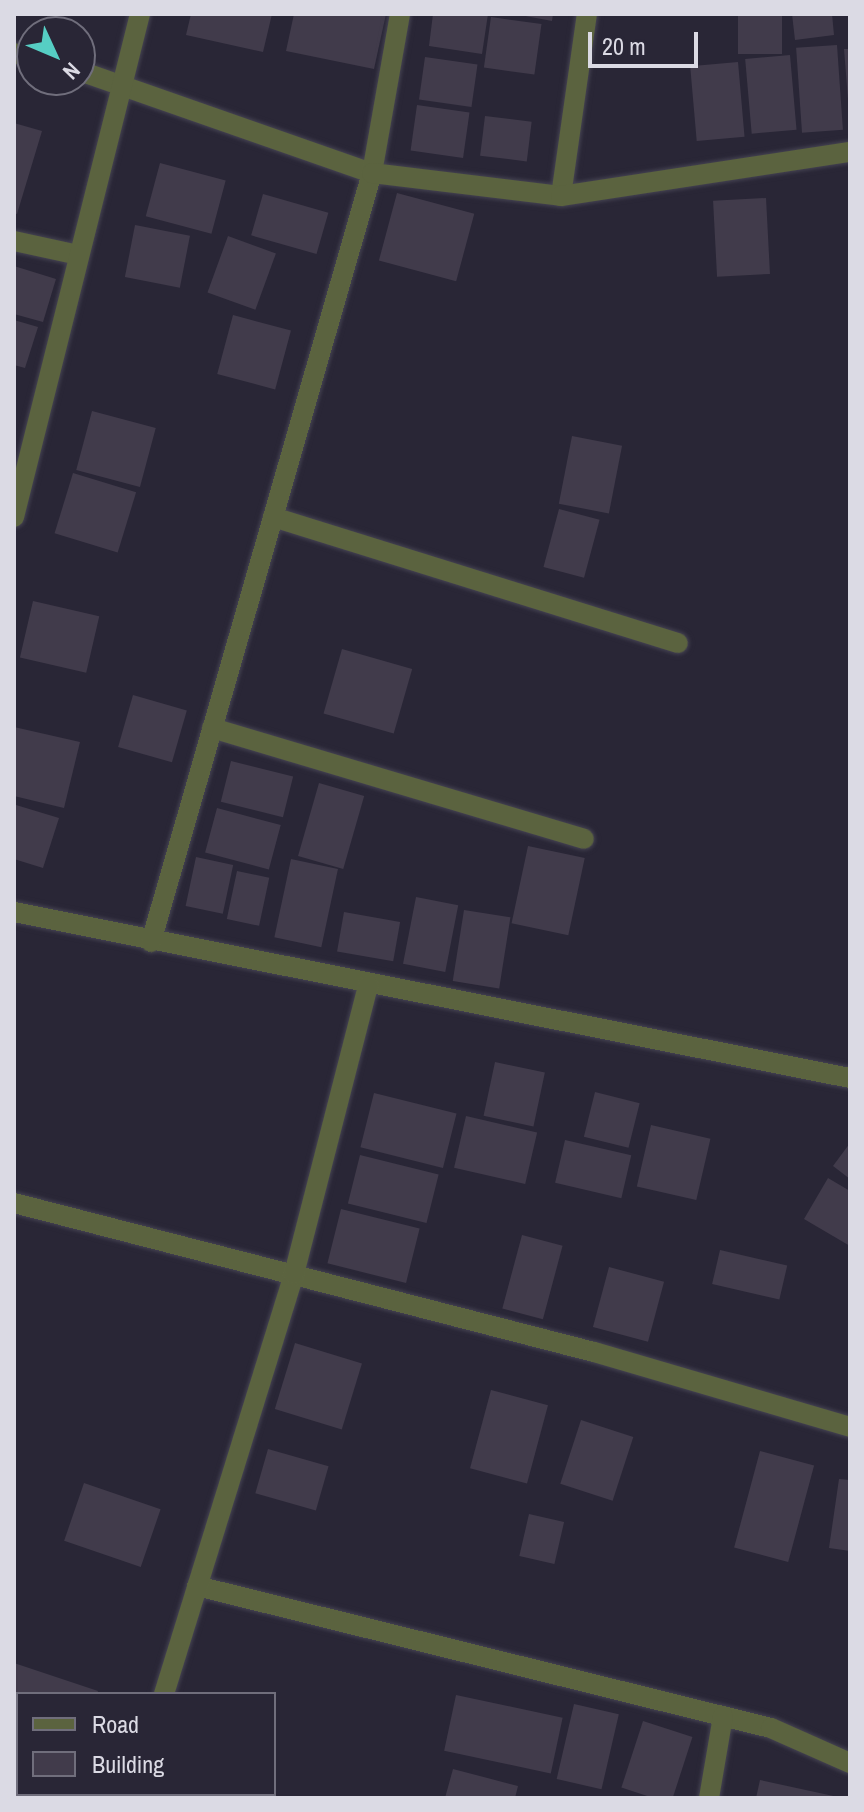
<!DOCTYPE html>
<html>
<head>
<meta charset="utf-8">
<style>
	body { margin:0 }
	#map { position:relative; width:864px; height:1812px; overflow:hidden; background:#292636; font-family:"Archivo Narrow",sans-serif }
	div>[style] { position:absolute }
	[style*='--x'] { left:calc(var(--x)*1px); top:calc(var(--y)*1px); width:calc(var(--w)*1px); rotate:calc(var(--a)*1deg) }
	.building>* { inset:0; background:#413b4b; transform-origin:0 0 }
	.roads { filter:drop-shadow(0 0 2px #454352) drop-shadow(0 0 2px #454352) }
	.street>* { height:20px; margin:-10px; padding:0 10px; transform-origin:10px; border-radius:10px; background:#5b633f }
	span { translate:-50% -50%; white-space:nowrap; text-align:center; line-height:1.15; -webkit-text-stroke:6px #292636; paint-order:stroke }
	.frame { position:absolute; inset:0; border:16px solid #dbdae4; pointer-events:none }
	.legend { position:absolute; left:16px; top:1692px; width:260px; height:104px; box-sizing:border-box; background:#292636; border:2px solid #706e7c; margin:0; padding:10px 14px; list-style:none; font-size:24px; color:#dbdae4 }
	.legend li { display:flex; align-items:center; gap:16px; height:40px }
	.legend b { width:40px; border:2px solid #706e7c }
	.north { position:absolute; left:16px; top:16px; width:80px; height:80px; box-sizing:border-box; background:#292636; border:2px solid #706e7c; border-radius:50%; rotate:134deg; font-size:22px; font-weight:700; line-height:32px; text-align:center; color:#dbdae4 }
	.north::after { content:''; display:block; margin:auto; width:28px; height:36px; background:#56cec4; clip-path:polygon(50% 0,100% 100%,50% 72%,0 100%) }
	.scale { position:absolute; left:588px; top:32px; width:110px; height:36px; box-sizing:border-box; border:4px solid #dbdae4; border-top:0; padding-left:10px; font-size:24px; line-height:28px; white-space:nowrap; color:#dbdae4; -webkit-text-stroke:6px #292636; paint-order:stroke }
</style>
</head>
<body>
<div id="map">
	<div class="building">
		<i style="clip-path:polygon(191px 14px,272px 14px,263px 52px,186px 35px)"></i>
		<i style="clip-path:polygon(294px 14px,386px 14px,374px 69px,286px 51px)"></i>
		<i style="clip-path:polygon(433px 14px,488px 14px,482px 54px,429px 46px)"></i>
		<i style="clip-path:polygon(515px 14px,553px 14px,552px 21px)"></i>
		<i style="left:738px;top:14px;width:44px;height:40px"></i>
		<i style="clip-path:polygon(792px 14px,832px 14px,834px 35px,795px 40px)"></i>
		<i style="left:491px;top:17px;width:51px;height:51px;rotate:8deg"></i>
		<i style="left:837px;top:45px;width:85px;height:41px;rotate:86deg"></i>
		<i style="clip-path:polygon(844px 49px,850px 49px,850px 99px,848px 99px)"></i>
		<i style="left:790px;top:55px;width:75px;height:45px;rotate:85deg"></i>
		<i style="left:425px;top:57px;width:53px;height:43px;rotate:8deg"></i>
		<i style="left:738px;top:62px;width:75px;height:48px;rotate:85deg"></i>
		<i style="left:417px;top:105px;width:53px;height:46px;rotate:8deg"></i>
		<i style="left:485px;top:116px;width:47px;height:40px;rotate:7deg"></i>
		<i style="clip-path:polygon(14px 123px,42px 131px,17px 214px,14px 213px)"></i>
		<i style="left:160px;top:163px;width:68px;height:55px;rotate:15deg"></i>
		<i style="left:397px;top:193px;width:80px;height:70px;rotate:15deg"></i>
		<i style="left:263px;top:194px;width:68px;height:43px;rotate:16deg"></i>
		<i style="left:766px;top:198px;width:76px;height:53px;rotate:87deg"></i>
		<i style="left:135px;top:225px;width:56px;height:53px;rotate:11deg"></i>
		<i style="left:228px;top:236px;width:51px;height:60px;rotate:20deg"></i>
		<i style="clip-path:polygon(14px 266px,56px 279px,43px 322px,14px 314px)"></i>
		<i style="left:233px;top:315px;width:60px;height:61px;rotate:15deg"></i>
		<i style="clip-path:polygon(14px 320px,38px 327px,25px 368px,14px 365px)"></i>
		<i style="left:92px;top:411px;width:66px;height:61px;rotate:15deg"></i>
		<i style="left:572px;top:436px;width:51px;height:69px;rotate:11deg"></i>
		<i style="left:73px;top:473px;width:66px;height:63px;rotate:17deg"></i>
		<i style="left:559px;top:509px;width:42px;height:60px;rotate:15deg"></i>
		<i style="left:33px;top:601px;width:68px;height:58px;rotate:13deg"></i>
		<i style="left:342px;top:649px;width:73px;height:67px;rotate:16deg"></i>
		<i style="left:133px;top:695px;width:56px;height:54px;rotate:16deg"></i>
		<i style="clip-path:polygon(14px 727px,80px 742px,64px 808px,14px 796px)"></i>
		<i style="left:231px;top:761px;width:64px;height:42px;rotate:14deg"></i>
		<i style="left:319px;top:783px;width:47px;height:76px;rotate:16deg"></i>
		<i style="clip-path:polygon(16px 805px,59px 818px,43px 868px,14px 859px)"></i>
		<i style="left:217px;top:808px;width:66px;height:46px;rotate:15deg"></i>
		<i style="left:528px;top:846px;width:58px;height:79px;rotate:12deg"></i>
		<i style="left:196px;top:857px;width:38px;height:50px;rotate:12deg"></i>
		<i style="left:291px;top:859px;width:48px;height:80px;rotate:12deg"></i>
		<i style="left:237px;top:871px;width:33px;height:49px;rotate:12deg"></i>
		<i style="left:416px;top:897px;width:43px;height:68px;rotate:11deg"></i>
		<i style="left:464px;top:910px;width:47px;height:72px;rotate:9deg"></i>
		<i style="left:344px;top:912px;width:57px;height:40px;rotate:10deg"></i>
		<i style="left:495px;top:1062px;width:51px;height:55px;rotate:12deg"></i>
		<i style="left:595px;top:1092px;width:46px;height:46px;rotate:14deg"></i>
		<i style="left:374px;top:1093px;width:85px;height:56px;rotate:14deg"></i>
		<i style="left:466px;top:1116px;width:73px;height:53px;rotate:13deg"></i>
		<i style="left:651px;top:1125px;width:61px;height:63px;rotate:13deg"></i>
		<i style="left:565px;top:1140px;width:68px;height:44px;rotate:13deg"></i>
		<i style="clip-path:polygon(850px 1143px,850px 1179px,833px 1166px)"></i>
		<i style="left:360px;top:1155px;width:81px;height:50px;rotate:14deg"></i>
		<i style="clip-path:polygon(828px 1178px,850px 1191px,850px 1246px,804px 1219px)"></i>
		<i style="left:341px;top:1209px;width:81px;height:56px;rotate:14deg"></i>
		<i style="left:522px;top:1235px;width:42px;height:76px;rotate:15deg"></i>
		<i style="left:720px;top:1250px;width:69px;height:35px;rotate:13deg"></i>
		<i style="left:609px;top:1267px;width:57px;height:62px;rotate:15deg"></i>
		<i style="left:295px;top:1343px;width:70px;height:69px;rotate:17deg"></i>
		<i style="left:491px;top:1390px;width:59px;height:81px;rotate:15deg"></i>
		<i style="left:581px;top:1420px;width:55px;height:67px;rotate:18deg"></i>
		<i style="left:268px;top:1449px;width:63px;height:46px;rotate:16deg"></i>
		<i style="left:760px;top:1451px;width:56px;height:100px;rotate:15deg"></i>
		<i style="clip-path:polygon(839px 1479px,850px 1480px,850px 1551px,829px 1548px)"></i>
		<i style="left:84px;top:1483px;width:81px;height:61px;rotate:19deg"></i>
		<i style="left:529px;top:1514px;width:36px;height:43px;rotate:13deg"></i>
		<i style="clip-path:polygon(14px 1663px,98px 1691px,97px 1694px,18px 1694px,14px 1733px)"></i>
		<i style="left:456px;top:1695px;width:109px;height:57px;rotate:12deg"></i>
		<i style="left:574px;top:1704px;width:46px;height:77px;rotate:13deg"></i>
		<i style="left:643px;top:1721px;width:52px;height:70px;rotate:18deg"></i>
		<i style="clip-path:polygon(453px 1769px,518px 1786px,515px 1798px,445px 1798px)"></i>
		<i style="clip-path:polygon(760px 1780px,838px 1797px,838px 1798px,756px 1798px)"></i>
	</div>
	<div class="roads">
		<div class="street">
			<i style="--x:14;--y:53;--w:19;--a:16"></i>
			<i style="--x:80;--y:71;--w:309;--a:19.3"></i>
			<i style="--x:372;--y:173;--w:161;--a:-80"></i>
			<i style="--x:561;--y:196;--w:184;--a:-81.9"></i>
			<i style="--x:14;--y:241;--w:66;--a:12.2"></i>
			<i style="--x:14;--y:517;--w:519;--a:-75.94"></i>
			<i style="--x:273;--y:517;--w:424;--a:17.3"></i>
			<i style="--x:212;--y:728;--w:388;--a:16.6"></i>
			<i style="--x:14;--y:912;--w:852;--a:11.23"></i>
			<i style="--x:151;--y:942;--w:800;--a:-73.97"></i>
			<i style="--x:372;--y:173;--w:190;--a:6.9"></i>
			<i style="--x:561;--y:196;--w:292;--a:-8.7"></i>
			<i style="--x:14;--y:1203;--w:599;--a:14.41"></i>
			<i style="--x:594;--y:1352;--w:267;--a:16.3"></i>
			<i style="--x:197;--y:1586;--w:591;--a:13.9"></i>
			<i style="--x:771;--y:1728;--w:86;--a:23.9"></i>
			<i style="--x:164;--y:1694;--w:440;--a:-72.8"></i>
			<i style="--x:294;--y:1274;--w:298;--a:-75.6"></i>
			<i style="--x:131;--y:1798;--w:4;--a:-63"></i>
			<i style="--x:709;--y:1798;--w:83;--a:-80.3"></i>
		</div>
	</div>
	<div class="frame"></div>
	<ul class="legend">
	<li><b style="height:10px;background:#5b633f"></b>Road</li>
	<li><b style="height:22px;background:#413b4b"></b>Building</li>
	</ul>
	<div class="north">N</div>
	<div class="scale">20 m</div>
</div>
</body>
</html>
